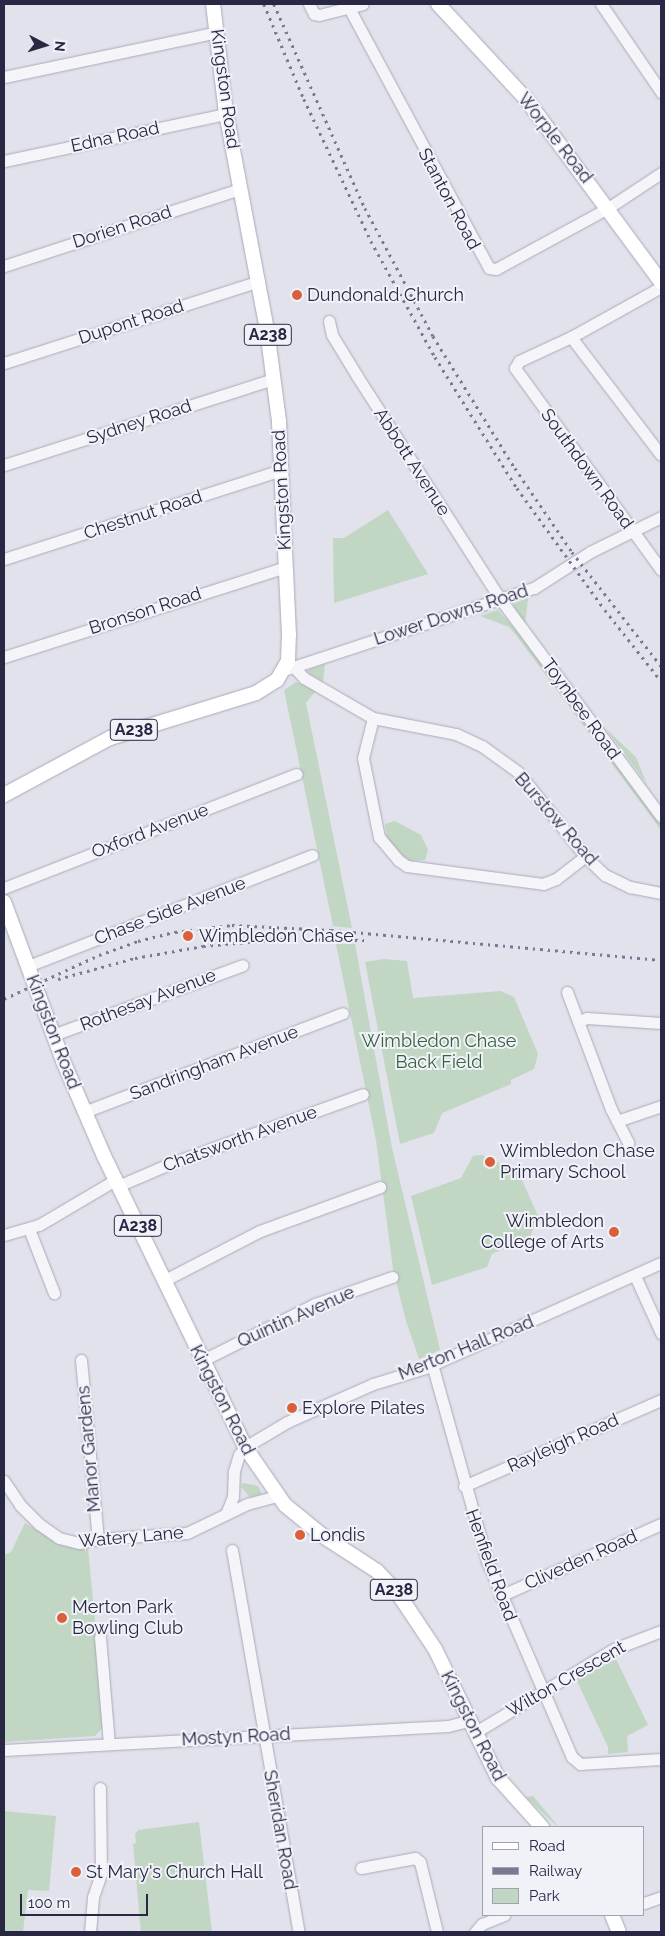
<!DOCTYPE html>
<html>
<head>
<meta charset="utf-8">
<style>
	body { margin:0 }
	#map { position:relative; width:665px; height:1936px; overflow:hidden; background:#e1e2eb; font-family:Raleway,sans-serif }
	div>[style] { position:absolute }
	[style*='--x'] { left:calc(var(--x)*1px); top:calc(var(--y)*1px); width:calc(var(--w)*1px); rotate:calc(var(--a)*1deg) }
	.green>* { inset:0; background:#c2d6c4 }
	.roads { filter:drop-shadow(0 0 1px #aaaab9) drop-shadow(0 0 1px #aaaab9) }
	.minor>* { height:11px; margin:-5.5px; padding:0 5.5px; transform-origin:5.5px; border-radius:5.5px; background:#f5f5f9 }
	.major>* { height:14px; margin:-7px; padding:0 7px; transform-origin:7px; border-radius:7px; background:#fff }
	.rail>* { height:2.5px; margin-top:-1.25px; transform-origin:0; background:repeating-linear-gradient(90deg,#797996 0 2.5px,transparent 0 7.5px) }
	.dots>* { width:14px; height:14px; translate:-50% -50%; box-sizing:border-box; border:2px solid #f1f2f8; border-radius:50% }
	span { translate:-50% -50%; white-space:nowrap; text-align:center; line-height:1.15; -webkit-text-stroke:4px #f1f2f8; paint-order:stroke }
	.shield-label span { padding:1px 4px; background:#f1f2f8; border:1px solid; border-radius:4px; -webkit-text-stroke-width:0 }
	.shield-label { font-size:16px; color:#282845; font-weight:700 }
	.street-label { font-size:18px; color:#282845 }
	.poi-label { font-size:18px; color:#282845 }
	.left { translate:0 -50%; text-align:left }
	.right { translate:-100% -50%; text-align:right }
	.park-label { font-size:18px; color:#34623c }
	.frame { position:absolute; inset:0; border:5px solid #282845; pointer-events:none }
	.legend { position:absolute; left:482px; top:1826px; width:162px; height:90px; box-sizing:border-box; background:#f1f2f8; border:1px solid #a1a1b0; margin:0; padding:6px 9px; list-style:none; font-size:15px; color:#282845 }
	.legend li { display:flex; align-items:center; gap:10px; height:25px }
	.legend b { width:25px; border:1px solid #a1a1b0 }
	.north { position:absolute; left:20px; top:20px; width:50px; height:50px; -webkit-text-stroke:4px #f1f2f8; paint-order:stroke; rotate:95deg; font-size:14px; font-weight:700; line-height:20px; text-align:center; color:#282845 }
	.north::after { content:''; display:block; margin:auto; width:18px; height:22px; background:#282845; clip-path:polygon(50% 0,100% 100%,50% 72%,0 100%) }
	.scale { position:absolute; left:20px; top:1894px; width:128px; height:22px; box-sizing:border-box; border:2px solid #282845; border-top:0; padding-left:6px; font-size:15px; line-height:18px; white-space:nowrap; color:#282845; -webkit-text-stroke:4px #f1f2f8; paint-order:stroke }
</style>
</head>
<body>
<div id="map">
	<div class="green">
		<i style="clip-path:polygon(388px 510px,428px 574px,334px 603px,333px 538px,344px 538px)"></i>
		<i style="clip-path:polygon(528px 598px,528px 599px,525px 624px,513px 609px,514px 604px)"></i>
		<i style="clip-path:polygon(498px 610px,519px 633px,661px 823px,661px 830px,516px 635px,509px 627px,480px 616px)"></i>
		<i style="clip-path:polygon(325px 664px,323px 682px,307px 672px,310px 669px)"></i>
		<i style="clip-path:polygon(296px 682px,316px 691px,306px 703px,352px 928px,333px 926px,284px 690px)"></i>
		<i style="clip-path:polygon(606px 729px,636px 757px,647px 785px,647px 784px)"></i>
		<i style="clip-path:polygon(395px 821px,421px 835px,428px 850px,425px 860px,409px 861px,388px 842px,385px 824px)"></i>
		<i style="clip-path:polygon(336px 944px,355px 944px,392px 1148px,440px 1350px,419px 1359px,406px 1321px,393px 1269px,376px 1140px)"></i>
		<i style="clip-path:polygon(384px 959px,407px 961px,413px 998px,501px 991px,514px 997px,538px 1054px,534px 1069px,511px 1080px,511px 1084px,442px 1113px,434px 1133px,400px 1144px,365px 962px)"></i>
		<i style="clip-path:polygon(482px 1155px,518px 1171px,538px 1216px,530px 1237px,492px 1254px,487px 1267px,432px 1285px,411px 1196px,461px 1178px,473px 1156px)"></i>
		<i style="clip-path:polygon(243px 1483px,258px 1486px,262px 1494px,250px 1497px,241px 1487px)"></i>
		<i style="clip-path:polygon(25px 1523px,63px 1545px,88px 1548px,105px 1725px,95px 1736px,4px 1742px,4px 1555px,11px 1552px)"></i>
		<i style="clip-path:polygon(616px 1659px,648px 1725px,627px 1736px,628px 1752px,608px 1754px,608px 1747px,577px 1681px)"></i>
		<i style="clip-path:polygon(533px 1796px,553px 1820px,558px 1827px,526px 1797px)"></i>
		<i style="clip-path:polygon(4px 1811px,56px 1816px,49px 1891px,28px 1890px,23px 1932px,4px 1932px)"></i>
		<i style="clip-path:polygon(199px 1822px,212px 1932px,141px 1932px,133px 1844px,136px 1843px,135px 1834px,138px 1830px)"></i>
	</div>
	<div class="roads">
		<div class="minor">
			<i style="--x:309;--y:4;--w:11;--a:63"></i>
			<i style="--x:314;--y:14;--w:5;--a:11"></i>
			<i style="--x:319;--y:15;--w:45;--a:-14"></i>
			<i style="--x:601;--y:4;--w:107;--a:55.7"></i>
			<i style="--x:349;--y:8;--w:295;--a:61.7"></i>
			<i style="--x:489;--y:268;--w:7;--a:8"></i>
			<i style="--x:496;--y:269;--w:128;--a:-28.6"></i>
			<i style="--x:608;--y:208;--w:64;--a:-33.4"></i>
			<i style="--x:4;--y:77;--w:218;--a:-11.9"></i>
			<i style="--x:4;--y:161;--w:227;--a:-12"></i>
			<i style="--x:4;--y:266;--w:248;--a:-18.1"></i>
			<i style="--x:661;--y:287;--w:103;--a:150.9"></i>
			<i style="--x:571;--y:337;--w:57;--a:155.2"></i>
			<i style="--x:519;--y:361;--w:8;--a:120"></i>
			<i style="--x:515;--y:368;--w:249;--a:54.1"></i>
			<i style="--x:329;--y:321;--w:14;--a:78"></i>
			<i style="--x:332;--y:335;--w:48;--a:58.6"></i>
			<i style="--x:357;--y:376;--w:266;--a:57.3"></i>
			<i style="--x:501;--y:600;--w:269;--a:53.5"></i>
			<i style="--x:571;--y:337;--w:148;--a:52.7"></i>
			<i style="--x:4;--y:363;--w:268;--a:-17.8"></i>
			<i style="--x:4;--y:465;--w:283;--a:-17.7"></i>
			<i style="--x:4;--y:559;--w:292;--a:-17.8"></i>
			<i style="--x:4;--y:657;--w:296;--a:-17.7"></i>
			<i style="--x:294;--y:667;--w:15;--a:48"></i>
			<i style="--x:304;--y:678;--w:80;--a:30.1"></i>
			<i style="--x:373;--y:718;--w:85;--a:10.9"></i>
			<i style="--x:456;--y:734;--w:29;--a:25"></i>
			<i style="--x:482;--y:746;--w:44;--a:35.8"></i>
			<i style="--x:518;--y:772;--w:107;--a:51.4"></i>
			<i style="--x:585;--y:856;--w:28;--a:44"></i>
			<i style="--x:605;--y:875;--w:28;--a:26"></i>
			<i style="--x:630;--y:887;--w:32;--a:11"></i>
			<i style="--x:287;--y:669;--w:260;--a:-18.2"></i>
			<i style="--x:534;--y:588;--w:67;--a:-32.7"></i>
			<i style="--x:590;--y:552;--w:79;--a:-26.2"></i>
			<i style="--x:373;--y:718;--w:41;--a:104"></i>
			<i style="--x:363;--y:758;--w:81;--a:78.6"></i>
			<i style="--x:379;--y:837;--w:30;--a:50"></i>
			<i style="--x:398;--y:860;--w:11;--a:34"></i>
			<i style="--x:407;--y:866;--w:137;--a:7.5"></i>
			<i style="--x:543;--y:884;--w:14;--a:-21"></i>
			<i style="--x:556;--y:879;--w:37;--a:-38"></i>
			<i style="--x:4;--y:888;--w:314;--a:-21.3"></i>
			<i style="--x:28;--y:966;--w:305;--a:-21.3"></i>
			<i style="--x:567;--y:992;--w:125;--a:69.4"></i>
			<i style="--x:611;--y:1109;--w:38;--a:63"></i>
			<i style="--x:578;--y:1021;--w:9;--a:-18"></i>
			<i style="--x:587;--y:1018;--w:74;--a:3.9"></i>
			<i style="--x:53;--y:1035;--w:202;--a:-20.2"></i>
			<i style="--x:84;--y:1112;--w:277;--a:-20.9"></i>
			<i style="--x:617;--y:1121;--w:46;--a:-18.8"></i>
			<i style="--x:118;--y:1186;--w:56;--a:-23.3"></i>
			<i style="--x:169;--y:1164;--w:206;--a:-19.8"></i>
			<i style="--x:29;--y:1229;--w:69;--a:68.7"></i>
			<i style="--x:4;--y:1235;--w:36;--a:-16"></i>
			<i style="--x:39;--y:1225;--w:88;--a:-30.6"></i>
			<i style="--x:635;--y:1276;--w:63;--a:65.5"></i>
			<i style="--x:163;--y:1281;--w:109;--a:-27.3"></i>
			<i style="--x:260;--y:1231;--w:128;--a:-20.1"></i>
			<i style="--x:81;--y:1360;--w:180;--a:84.6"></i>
			<i style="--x:201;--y:1361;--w:127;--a:-26.6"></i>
			<i style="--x:315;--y:1304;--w:82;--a:-19.3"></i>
			<i style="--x:432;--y:1364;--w:205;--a:74.4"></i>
			<i style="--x:487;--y:1561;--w:214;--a:66.6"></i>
			<i style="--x:572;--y:1757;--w:11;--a:41"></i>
			<i style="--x:580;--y:1764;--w:81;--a:-3.5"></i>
			<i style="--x:4;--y:1481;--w:29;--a:56"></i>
			<i style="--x:20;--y:1505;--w:27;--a:45"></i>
			<i style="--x:39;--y:1524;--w:24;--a:35"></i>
			<i style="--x:59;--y:1538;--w:21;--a:14"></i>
			<i style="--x:79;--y:1543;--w:19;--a:-12"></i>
			<i style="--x:98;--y:1539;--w:89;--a:-3.9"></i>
			<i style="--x:187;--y:1533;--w:67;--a:-25.8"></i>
			<i style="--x:247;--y:1504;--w:31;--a:-15"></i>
			<i style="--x:464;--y:1486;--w:215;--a:-23.6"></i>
			<i style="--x:226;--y:1514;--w:18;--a:-68"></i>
			<i style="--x:233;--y:1497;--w:26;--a:-88"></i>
			<i style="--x:234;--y:1471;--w:17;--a:-73"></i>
			<i style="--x:239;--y:1455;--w:10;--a:-53"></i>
			<i style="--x:245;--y:1447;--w:49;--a:-30.8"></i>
			<i style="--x:287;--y:1422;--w:94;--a:-23.8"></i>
			<i style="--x:373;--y:1384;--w:54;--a:-17.1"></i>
			<i style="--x:425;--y:1368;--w:258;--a:-24"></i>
			<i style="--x:232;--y:1550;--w:388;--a:80.1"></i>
			<i style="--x:500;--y:1596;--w:176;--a:-24.1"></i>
			<i style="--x:100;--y:1637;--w:107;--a:85.2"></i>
			<i style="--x:474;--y:1733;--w:163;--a:-31"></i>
			<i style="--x:614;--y:1649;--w:50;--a:-21"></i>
			<i style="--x:4;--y:1750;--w:445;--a:-3.1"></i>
			<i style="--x:448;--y:1726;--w:21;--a:-14"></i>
			<i style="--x:361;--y:1868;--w:55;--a:-10.5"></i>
			<i style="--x:415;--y:1858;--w:6;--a:39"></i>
			<i style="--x:420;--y:1862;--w:72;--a:76.3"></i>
			<i style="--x:644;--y:1903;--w:18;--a:-19"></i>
			<i style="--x:90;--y:1932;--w:35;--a:-85"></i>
			<i style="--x:93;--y:1897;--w:24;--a:-71"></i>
			<i style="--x:101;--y:1874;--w:86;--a:-90.7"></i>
			<i style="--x:475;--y:1932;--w:11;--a:-49"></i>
			<i style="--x:482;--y:1924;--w:24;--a:-22"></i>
		</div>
		<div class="major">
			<i style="--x:438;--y:4;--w:129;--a:47.2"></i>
			<i style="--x:526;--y:99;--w:227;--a:53.6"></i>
			<i style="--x:4;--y:795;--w:120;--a:-28.3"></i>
			<i style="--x:110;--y:738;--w:153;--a:-17.1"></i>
			<i style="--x:256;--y:693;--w:25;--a:-32"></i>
			<i style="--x:277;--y:680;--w:22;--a:-60"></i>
			<i style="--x:288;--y:661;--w:26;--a:-88"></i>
			<i style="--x:289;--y:635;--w:214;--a:-92.7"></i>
			<i style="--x:279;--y:421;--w:92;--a:-97.5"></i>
			<i style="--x:267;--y:330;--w:220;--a:-100.7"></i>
			<i style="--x:226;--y:114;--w:111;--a:-96.7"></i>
			<i style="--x:4;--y:902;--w:170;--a:69.6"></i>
			<i style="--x:63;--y:1061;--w:103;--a:66.7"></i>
			<i style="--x:104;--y:1156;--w:323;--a:64.1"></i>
			<i style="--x:245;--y:1447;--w:70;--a:55.4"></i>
			<i style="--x:285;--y:1505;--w:49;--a:39.2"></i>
			<i style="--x:323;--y:1536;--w:64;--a:32.9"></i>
			<i style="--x:377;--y:1571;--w:33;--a:47"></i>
			<i style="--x:399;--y:1595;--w:65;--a:56.3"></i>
			<i style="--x:435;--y:1649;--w:144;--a:64"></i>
			<i style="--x:498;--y:1778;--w:66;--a:48.1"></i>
			<i style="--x:612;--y:1915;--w:18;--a:68"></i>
		</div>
	</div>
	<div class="rail">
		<i style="--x:264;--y:4;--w:103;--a:67.2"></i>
		<i style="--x:304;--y:99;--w:157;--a:64.7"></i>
		<i style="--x:371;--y:241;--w:132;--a:61.1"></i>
		<i style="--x:435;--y:357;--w:155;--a:58"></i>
		<i style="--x:517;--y:488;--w:150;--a:54.2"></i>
		<i style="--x:605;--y:610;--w:90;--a:51.7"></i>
		<i style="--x:274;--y:4;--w:223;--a:66"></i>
		<i style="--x:365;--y:208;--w:145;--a:62"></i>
		<i style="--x:433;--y:336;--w:155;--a:58.2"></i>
		<i style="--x:515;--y:468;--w:102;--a:55.8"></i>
		<i style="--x:572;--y:552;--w:145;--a:52"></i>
		<i style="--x:58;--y:979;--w:80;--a:-15.3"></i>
		<i style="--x:135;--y:958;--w:69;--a:-10"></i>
		<i style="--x:203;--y:946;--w:77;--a:-5.2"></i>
		<i style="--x:280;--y:939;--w:84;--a:0.7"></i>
		<i style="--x:4;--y:999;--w:105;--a:-24.9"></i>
		<i style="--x:99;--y:955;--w:41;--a:-19.7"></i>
		<i style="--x:138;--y:941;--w:38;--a:-14"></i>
		<i style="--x:175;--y:932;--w:57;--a:-7"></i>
		<i style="--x:232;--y:925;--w:99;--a:2.9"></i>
		<i style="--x:331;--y:930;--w:331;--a:5.2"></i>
	</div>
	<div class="dots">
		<i style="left:297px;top:295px;background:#da603c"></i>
		<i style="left:188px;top:936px;background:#da603c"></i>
		<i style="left:490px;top:1162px;background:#da603c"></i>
		<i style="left:614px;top:1232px;background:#da603c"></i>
		<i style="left:292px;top:1408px;background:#da603c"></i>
		<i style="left:300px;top:1535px;background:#da603c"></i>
		<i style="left:62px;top:1618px;background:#da603c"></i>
		<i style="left:76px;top:1872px;background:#da603c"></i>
	</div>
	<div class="shield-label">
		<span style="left:268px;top:335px">A238</span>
		<span style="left:134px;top:730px">A238</span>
		<span style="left:138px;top:1226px">A238</span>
		<span style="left:394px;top:1590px">A238</span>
	</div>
	<div class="street-label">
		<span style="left:225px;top:89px;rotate:82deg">Kingston Road</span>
		<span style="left:115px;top:137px;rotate:-12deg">Edna Road</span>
		<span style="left:555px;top:138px;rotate:52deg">Worple Road</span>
		<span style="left:449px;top:199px;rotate:62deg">Stanton Road</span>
		<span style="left:122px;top:227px;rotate:-18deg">Dorien Road</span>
		<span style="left:131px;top:322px;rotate:-18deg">Dupont Road</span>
		<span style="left:139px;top:422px;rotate:-18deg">Sydney Road</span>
		<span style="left:412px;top:462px;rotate:57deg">Abbott Avenue</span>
		<span style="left:587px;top:469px;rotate:54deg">Southdown Road</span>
		<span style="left:282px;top:490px;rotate:-93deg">Kingston Road</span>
		<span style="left:143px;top:515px;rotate:-18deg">Chestnut Road</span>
		<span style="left:145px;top:611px;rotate:-18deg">Bronson Road</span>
		<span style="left:451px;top:615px;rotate:-18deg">Lower Downs Road</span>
		<span style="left:581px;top:709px;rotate:54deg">Toynbee Road</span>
		<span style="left:556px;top:819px;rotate:49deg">Burstow Road</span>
		<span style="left:150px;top:831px;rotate:-21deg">Oxford Avenue</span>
		<span style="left:170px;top:911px;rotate:-21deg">Chase Side Avenue</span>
		<span style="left:148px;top:1000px;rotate:-21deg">Rothesay Avenue</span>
		<span style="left:53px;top:1032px;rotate:69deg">Kingston Road</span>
		<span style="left:214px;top:1063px;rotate:-21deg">Sandringham Avenue</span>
		<span style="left:240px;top:1139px;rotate:-20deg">Chatsworth Avenue</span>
		<span style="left:296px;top:1317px;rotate:-24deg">Quintin Avenue</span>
		<span style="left:466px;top:1348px;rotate:-22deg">Merton Hall Road</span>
		<span style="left:222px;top:1400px;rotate:63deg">Kingston Road</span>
		<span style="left:563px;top:1443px;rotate:-24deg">Rayleigh Road</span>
		<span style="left:89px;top:1449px;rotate:-95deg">Manor Gardens</span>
		<span style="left:131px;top:1537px;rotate:-5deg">Watery Lane</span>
		<span style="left:581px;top:1560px;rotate:-24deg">Cliveden Road</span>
		<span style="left:491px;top:1565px;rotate:70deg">Henfield Road</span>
		<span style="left:566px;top:1679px;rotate:-30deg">Wilton Crescent</span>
		<span style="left:473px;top:1726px;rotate:63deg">Kingston Road</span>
		<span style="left:236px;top:1737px;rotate:-3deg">Mostyn Road</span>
		<span style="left:280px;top:1830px;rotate:80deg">Sheridan Road</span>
	</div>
	<div class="poi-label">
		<span class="left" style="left:307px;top:295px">Dundonald Church</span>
		<span class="left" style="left:199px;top:936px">Wimbledon Chase</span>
		<span class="left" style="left:500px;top:1162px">Wimbledon Chase<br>Primary School</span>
		<span class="right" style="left:604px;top:1232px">Wimbledon<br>College of Arts</span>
		<span class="left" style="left:302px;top:1408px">Explore Pilates</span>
		<span class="left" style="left:310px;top:1535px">Londis</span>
		<span class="left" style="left:72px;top:1618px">Merton Park<br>Bowling Club</span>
		<span class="left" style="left:86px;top:1872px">St Mary's Church Hall</span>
	</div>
	<div class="park-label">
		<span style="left:439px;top:1052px">Wimbledon Chase<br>Back Field</span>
	</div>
	<div class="frame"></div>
	<ul class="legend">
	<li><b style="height:6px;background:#fff"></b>Road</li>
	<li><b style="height:6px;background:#797996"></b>Railway</li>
	<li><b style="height:14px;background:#c2d6c4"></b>Park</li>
	</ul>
	<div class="north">N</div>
	<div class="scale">100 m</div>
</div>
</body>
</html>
